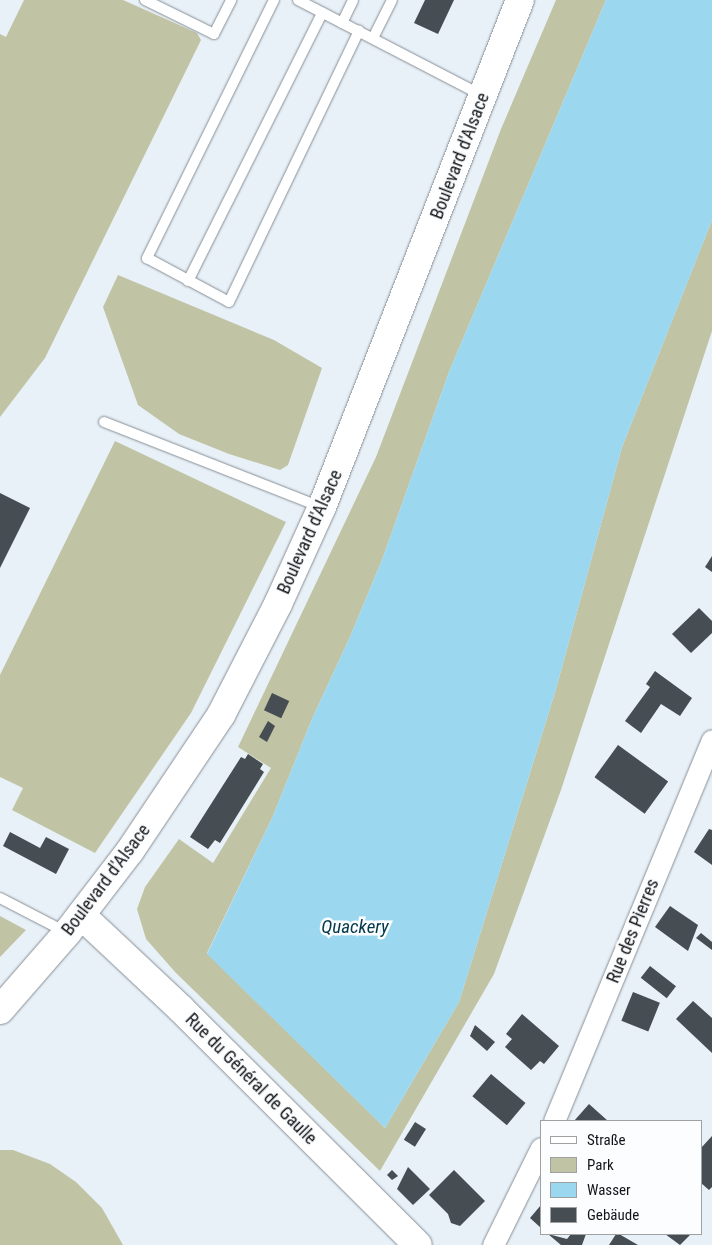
<!DOCTYPE html>
<html>
<head>
<meta charset="utf-8">
<style>
	body { margin:0 }
	#map { position:relative; width:712px; height:1245px; overflow:hidden; background:#e8f1f8; font-family:"Roboto Condensed",sans-serif }
	div>[style] { position:absolute }
	[style*='--x'] { left:calc(var(--x)*1px); top:calc(var(--y)*1px); width:calc(var(--w)*1px); rotate:calc(var(--a)*1deg) }
	.green>* { inset:0; background:#c1c4a4 }
	.water>* { inset:0; background:#9cd7f0 }
	.building>* { inset:0; background:#464d53; transform-origin:0 0 }
	.roads { filter:drop-shadow(0 0 1px #878e95) drop-shadow(0 0 1px #878e95) }
	.lane>* { height:10px; margin:-5px; padding:0 5px; transform-origin:5px; border-radius:5px; background:#fff }
	.street>* { height:21px; margin:-10.5px; padding:0 10.5px; transform-origin:10.5px; border-radius:10.5px; background:#fff }
	.secondary>* { height:28px; margin:-14px; padding:0 14px; transform-origin:14px; border-radius:14px; background:#fff }
	span { translate:-50% -50%; white-space:nowrap; text-align:center; line-height:1.15; -webkit-text-stroke:5px #fbfdfe; paint-order:stroke }
	.street-label { font-size:18px; color:#121417 }
	.water-label { font-size:19px; color:#03394a; font-style:italic }
	.legend { position:absolute; left:540px; top:1120px; width:162px; height:115px; box-sizing:border-box; background:#fbfdfe; border:1px solid #9ea0a2; margin:0; padding:6px 9px; list-style:none; font-size:15px; color:#121417 }
	.legend li { display:flex; align-items:center; gap:10px; height:25px }
	.legend b { width:25px; border:1px solid #9ea0a2 }
</style>
</head>
<body>
<div id="map">
	<div class="green">
		<i style="clip-path:polygon(24px 0,123px 0,197px 33px,201px 40px,45px 358px,0 417px,0 34px,6px 37px)"></i>
		<i style="clip-path:polygon(556px 0,606px 0,449px 372px,382px 560px,350px 637px,312px 719px,273px 816px,207px 953px,385px 1128px,459px 1002px,556px 689px,622px 447px,712px 220px,712px 331px,561px 790px,494px 974px,380px 1171px,176px 973px,146px 939px,137px 909px,145px 887px,179px 839px,213px 863px,271px 768px,238px 747px,376px 457px,501px 129px)"></i>
		<i style="clip-path:polygon(118px 275px,274px 340px,322px 368px,288px 465px,280px 470px,229px 454px,179px 434px,138px 405px,103px 307px)"></i>
		<i style="clip-path:polygon(115px 441px,286px 522px,191px 713px,95px 853px,12px 810px,23px 788px,0 777px,0 675px)"></i>
		<i style="clip-path:polygon(0 916px,26px 930px,0 957px)"></i>
		<i style="clip-path:polygon(0 1150px,13px 1150px,50px 1164px,76px 1182px,102px 1208px,123px 1245px,0 1245px)"></i>
	</div>
	<div class="water">
		<i style="clip-path:polygon(606px 0,712px 0,712px 220px,622px 447px,556px 689px,459px 1002px,385px 1128px,207px 954px,273px 816px,312px 719px,350px 637px,382px 560px,449px 372px)"></i>
	</div>
	<div class="building">
		<i style="clip-path:polygon(425px 0,454px 0,438px 34px,414px 23px)"></i>
		<i style="clip-path:polygon(0 493px,30px 508px,0 568px)"></i>
		<i style="clip-path:polygon(712px 556px,712px 572px,705px 567px)"></i>
		<i style="clip-path:polygon(699px 608px,712px 621px,712px 633px,691px 653px,672px 634px)"></i>
		<i style="clip-path:polygon(655px 671px,692px 698px,680px 716px,661px 704px,641px 733px,625px 721px,650px 687px,646px 684px)"></i>
		<i style="left:272px;top:693px;width:19px;height:19px;rotate:25deg"></i>
		<i style="clip-path:polygon(268px 721px,275px 726px,267px 742px,259px 737px)"></i>
		<i style="left:618px;top:745px;width:62px;height:40px;rotate:36deg"></i>
		<i style="clip-path:polygon(248px 754px,263px 764px,260px 769px,264px 772px,220px 843px,215px 840px,208px 849px,190px 837px,241px 757px,245px 759px)"></i>
		<i style="clip-path:polygon(709px 829px,712px 830px,712px 865px,694px 852px)"></i>
		<i style="clip-path:polygon(10px 832px,40px 848px,46px 837px,69px 849px,56px 874px,3px 846px)"></i>
		<i style="clip-path:polygon(670px 906px,698px 925px,688px 951px,655px 927px)"></i>
		<i style="clip-path:polygon(701px 933px,712px 942px,712px 950px,696px 938px)"></i>
		<i style="left:650px;top:966px;width:33px;height:15px;rotate:38deg"></i>
		<i style="left:633px;top:992px;width:29px;height:31px;rotate:22deg"></i>
		<i style="clip-path:polygon(693px 1001px,712px 1018px,712px 1053px,676px 1019px)"></i>
		<i style="clip-path:polygon(522px 1014px,559px 1046px,544px 1064px,540px 1061px,531px 1070px,505px 1047px,512px 1039px,506px 1034px)"></i>
		<i style="clip-path:polygon(475px 1025px,495px 1042px,487px 1051px,470px 1036px)"></i>
		<i style="left:491px;top:1074px;width:45px;height:29px;rotate:40deg"></i>
		<i style="clip-path:polygon(589px 1104px,608px 1121px,574px 1121px)"></i>
		<i style="left:415px;top:1122px;width:13px;height:21px;rotate:32deg"></i>
		<i style="clip-path:polygon(712px 1136px,712px 1187px,709px 1190px,701px 1183px,701px 1148px)"></i>
		<i style="clip-path:polygon(408px 1167px,430px 1189px,413px 1205px,397px 1189px)"></i>
		<i style="clip-path:polygon(392px 1170px,398px 1176px,392px 1180px,387px 1175px)"></i>
		<i style="clip-path:polygon(454px 1170px,485px 1201px,460px 1226px,451px 1223px,448px 1214px,429px 1195px)"></i>
		<i style="clip-path:polygon(541px 1205px,541px 1228px,530px 1218px)"></i>
		<i style="clip-path:polygon(548px 1234px,567px 1239px,571px 1234px,586px 1234px,582px 1245px,561px 1245px)"></i>
		<i style="clip-path:polygon(616px 1234px,619px 1234px,638px 1245px,609px 1245px)"></i>
		<i style="clip-path:polygon(665px 1234px,691px 1234px,680px 1245px)"></i>
	</div>
	<div class="roads">
		<div class="lane">
			<i style="--x:145;--y:0;--w:77;--a:26.2"></i>
			<i style="--x:214;--y:34;--w:38;--a:-63"></i>
			<i style="--x:274;--y:0;--w:288;--a:116.2"></i>
			<i style="--x:147;--y:258;--w:93;--a:28.2"></i>
			<i style="--x:229;--y:302;--w:301;--a:-64.4"></i>
			<i style="--x:298;--y:0;--w:206;--a:27.4"></i>
			<i style="--x:342;--y:23;--w:25;--a:-64"></i>
			<i style="--x:373;--y:38;--w:42;--a:-63.4"></i>
			<i style="--x:188;--y:281;--w:300;--a:-63.4"></i>
			<i style="--x:104;--y:422;--w:233;--a:21.4"></i>
			<i style="--x:0;--y:898;--w:74;--a:27.3"></i>
		</div>
		<div class="street">
			<i style="--x:554;--y:1121;--w:412;--a:-67.5"></i>
			<i style="--x:493;--y:1245;--w:108;--a:-63.7"></i>
		</div>
		<div class="secondary">
			<i style="--x:81;--y:915;--w:137;--a:43.2"></i>
			<i style="--x:181;--y:1009;--w:334;--a:44.9"></i>
			<i style="--x:0;--y:1010;--w:102;--a:-49"></i>
			<i style="--x:67;--y:933;--w:103;--a:-52.5"></i>
			<i style="--x:130;--y:851;--w:164;--a:-56.2"></i>
			<i style="--x:221;--y:715;--w:125;--a:-62.8"></i>
			<i style="--x:278;--y:604;--w:107;--a:-65.6"></i>
			<i style="--x:322;--y:507;--w:544;--a:-68.67"></i>
		</div>
	</div>
	<div class="street-label">
		<span style="left:460px;top:156px;rotate:-69deg">Boulevard d'Alsace</span>
		<span style="left:310px;top:532px;rotate:-66deg">Boulevard d'Alsace</span>
		<span style="left:106px;top:880px;rotate:-53deg">Boulevard d'Alsace</span>
		<span style="left:633px;top:931px;rotate:-68deg">Rue des Pierres</span>
		<span style="left:251px;top:1079px;rotate:45deg">Rue du Général de Gaulle</span>
	</div>
	<div class="water-label">
		<span style="left:355px;top:927px">Quackery</span>
	</div>
	<ul class="legend">
	<li><b style="height:6px;background:#fff"></b>Straße</li>
	<li><b style="height:14px;background:#c1c4a4"></b>Park</li>
	<li><b style="height:14px;background:#9cd7f0"></b>Wasser</li>
	<li><b style="height:14px;background:#464d53"></b>Gebäude</li>
	</ul>
</div>
</body>
</html>
